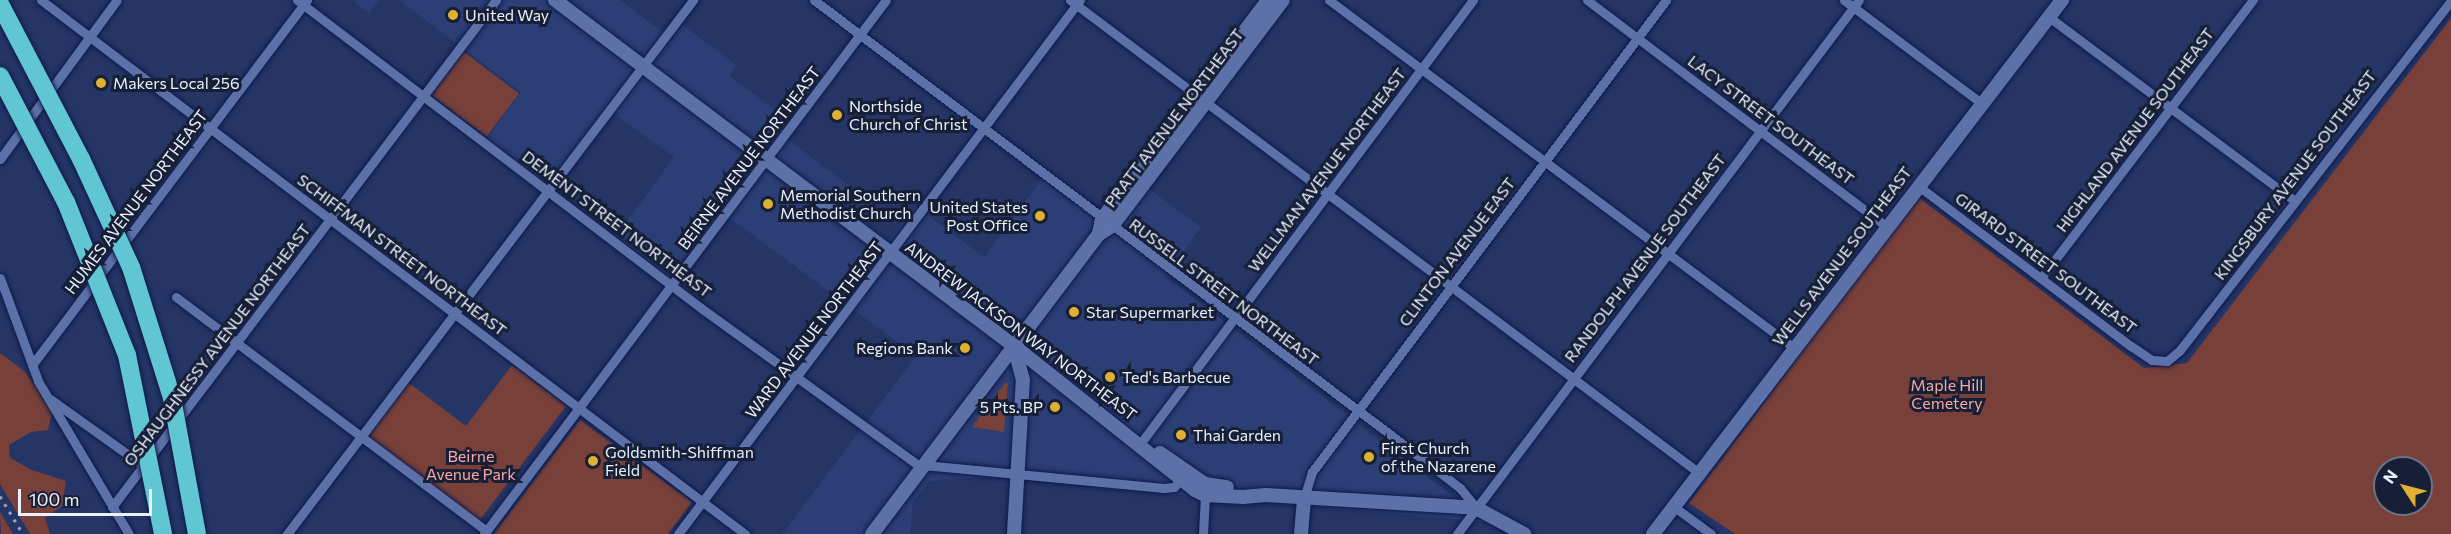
<!DOCTYPE html>
<html>
<head>
<meta charset="utf-8">
<style>
	body { margin:0 }
	#map { position:relative; width:2451px; height:534px; overflow:hidden; background:#243566; font-family:Commissioner,sans-serif }
	div>[style] { position:absolute }
	[style*='--x'] { left:calc(var(--x)*1px); top:calc(var(--y)*1px); width:calc(var(--w)*1px); rotate:calc(var(--a)*1deg) }
	.built>* { inset:0; background:#2b3e76 }
	.green>* { inset:0; background:#794039; transform-origin:0 0 }
	.roads { filter:drop-shadow(0 0 2px #0e1a49) drop-shadow(0 0 2px #0e1a49) }
	.street>* { height:9px; margin:-4.5px; padding:0 4.5px; transform-origin:4.5px; border-radius:4.5px; background:#5d71a9 }
	.secondary>* { height:14px; margin:-7px; padding:0 7px; transform-origin:7px; border-radius:7px; background:#5d71a9 }
	.rail>* { height:3px; margin-top:-1.5px; transform-origin:0; background:repeating-linear-gradient(90deg,#9aa4bf 0 3px,transparent 0 9px) }
	.bridges { filter:drop-shadow(0 0 2px #0e1a49) drop-shadow(0 0 2px #0e1a49) }
	.highway-bridge>* { height:18px; margin:-9px; padding:0 9px; transform-origin:9px; border-radius:9px; background:#60c6d4 }
	.dots>* { width:16px; height:16px; translate:-50% -50%; box-sizing:border-box; border:3px solid #161f35; border-radius:50% }
	span { translate:-50% -50%; white-space:nowrap; text-align:center; line-height:1.15; -webkit-text-stroke:6px #161f35; paint-order:stroke }
	.poi-label { font-size:16px; color:#eaf0fc }
	.left { translate:0 -50%; text-align:left }
	.right { translate:-100% -50%; text-align:right }
	.street-label { font-size:16px; color:#eaf0fc }
	.park-label { font-size:16px; color:#f9a99f }
	.north { position:absolute; left:2373px; top:456px; width:60px; height:60px; box-sizing:border-box; background:#161f35; border:2px solid #6b7385; border-radius:50%; rotate:306deg; font-size:16px; font-weight:700; line-height:24px; text-align:center; color:#eaf0fc }
	.north::after { content:''; display:block; margin:auto; width:21px; height:27px; background:#deb133; clip-path:polygon(50% 0,100% 100%,50% 72%,0 100%) }
	.scale { position:absolute; left:18px; top:489px; width:134px; height:27px; box-sizing:border-box; border:3px solid #eaf0fc; border-top:0; padding-left:8px; font-size:18px; line-height:21px; white-space:nowrap; color:#eaf0fc; -webkit-text-stroke:4px #161f35; paint-order:stroke }
</style>
</head>
<body>
<div id="map">
	<div class="built">
		<i style="clip-path:polygon(352px 0,379px 0,369px 13px)"></i>
		<i style="clip-path:polygon(399px 0,620px 0,669px 37px,680px 23px,737px 65px,729px 76px,797px 125px,787px 139px,849px 185px,838px 201px,889px 240px,914px 205px,984px 257px,1047px 172px,1102px 212px,1131px 176px,1201px 227px,1166px 277px,1487px 522px,1181px 495px,1019px 475px,929px 481px,913px 502px,910px 534px,782px 534px,916px 356px,722px 212px,671px 279px,616px 236px,674px 157px,606px 108px,547px 186px,486px 140px,521px 92px)"></i>
	</div>
	<div class="green">
		<i style="clip-path:polygon(evenodd,2451px 18px,2451px 534px,1735px 534px,1689px 503px,1918px 197px,2144px 368px,2187px 363px,2451px 18px,2385px 468px,2421px 468px,2421px 504px,2385px 504px,2385px 468px)"></i>
		<i style="left:464px;top:52px;width:69px;height:54px;rotate:37deg"></i>
		<i style="clip-path:polygon(0 353px,24px 371px,53px 408px,48px 430px,31px 432px,9px 445px,10px 458px,32px 470px,66px 481px,62px 506px,45px 518px,50px 534px,30px 534px,0 484px)"></i>
		<i style="clip-path:polygon(512px 365px,566px 406px,479px 521px,367px 438px,409px 383px,466px 426px)"></i>
		<i style="clip-path:polygon(1005px 383px,1008px 383px,1004px 432px,972px 427px)"></i>
		<i style="clip-path:polygon(580px 420px,692px 502px,668px 534px,494px 534px)"></i>
		<i style="clip-path:polygon(0 512px,13px 534px,1px 534px)"></i>
	</div>
	<div class="roads">
		<div class="street">
			<i style="--x:41;--y:0;--w:884;--a:37.18"></i>
			<i style="--x:297;--y:0;--w:508;--a:37.32"></i>
			<i style="--x:701;--y:308;--w:273;--a:35.9"></i>
			<i style="--x:814;--y:0;--w:754;--a:37.02"></i>
			<i style="--x:1416;--y:454;--w:56;--a:37.7"></i>
			<i style="--x:1460;--y:488;--w:26;--a:51"></i>
			<i style="--x:1070;--y:0;--w:787;--a:36.94"></i>
			<i style="--x:1329;--y:0;--w:579;--a:36.79"></i>
			<i style="--x:1587;--y:0;--w:375;--a:37.1"></i>
			<i style="--x:1844;--y:0;--w:170;--a:36.9"></i>
			<i style="--x:2049;--y:17;--w:306;--a:36.8"></i>
			<i style="--x:0;--y:159;--w:197;--a:-53.7"></i>
			<i style="--x:1917;--y:185;--w:268;--a:37"></i>
			<i style="--x:2131;--y:346;--w:25;--a:34"></i>
			<i style="--x:2152;--y:360;--w:15;--a:4"></i>
			<i style="--x:2167;--y:361;--w:17;--a:-40"></i>
			<i style="--x:2180;--y:350;--w:443;--a:-52.2"></i>
			<i style="--x:0;--y:278;--w:110;--a:69.7"></i>
			<i style="--x:38;--y:381;--w:178;--a:59.3"></i>
			<i style="--x:2041;--y:278;--w:350;--a:-52.7"></i>
			<i style="--x:176;--y:297;--w:388;--a:37"></i>
			<i style="--x:32;--y:365;--w:457;--a:-53"></i>
			<i style="--x:50;--y:399;--w:115;--a:35.5"></i>
			<i style="--x:1140;--y:444;--w:555;--a:-53.13"></i>
			<i style="--x:924;--y:465;--w:241;--a:5.5"></i>
			<i style="--x:1164;--y:488;--w:10;--a:-6"></i>
			<i style="--x:1174;--y:487;--w:9;--a:-49"></i>
			<i style="--x:1304;--y:498;--w:27;--a:-73"></i>
			<i style="--x:1312;--y:472;--w:590;--a:-53.13"></i>
			<i style="--x:1673;--y:506;--w:47;--a:36.4"></i>
			<i style="--x:112;--y:507;--w:636;--a:-52.86"></i>
			<i style="--x:287;--y:534;--w:671;--a:-52.75"></i>
			<i style="--x:484;--y:534;--w:668;--a:-53.03"></i>
			<i style="--x:678;--y:534;--w:668;--a:-53.03"></i>
			<i style="--x:1203;--y:534;--w:39;--a:-87"></i>
			<i style="--x:1457;--y:534;--w:668;--a:-53.03"></i>
		</div>
		<div class="secondary">
			<i style="--x:555;--y:0;--w:575;--a:37.01"></i>
			<i style="--x:1014;--y:346;--w:231;--a:38.5"></i>
			<i style="--x:1195;--y:490;--w:11;--a:27"></i>
			<i style="--x:1205;--y:495;--w:38;--a:3"></i>
			<i style="--x:1243;--y:497;--w:23;--a:-5"></i>
			<i style="--x:1266;--y:495;--w:210;--a:3.5"></i>
			<i style="--x:1476;--y:508;--w:55;--a:28.4"></i>
			<i style="--x:1099;--y:234;--w:15;--a:-79"></i>
			<i style="--x:1102;--y:219;--w:275;--a:-52.8"></i>
			<i style="--x:1160;--y:453;--w:55;--a:34.6"></i>
			<i style="--x:1205;--y:484;--w:22;--a:8"></i>
			<i style="--x:872;--y:534;--w:376;--a:-52.9"></i>
			<i style="--x:1099;--y:234;--w:15;--a:-32"></i>
			<i style="--x:1112;--y:226;--w:283;--a:-52.9"></i>
			<i style="--x:1014;--y:534;--w:154;--a:-86.7"></i>
			<i style="--x:1023;--y:380;--w:35;--a:-105"></i>
			<i style="--x:1301;--y:534;--w:36;--a:-85"></i>
			<i style="--x:1653;--y:534;--w:673;--a:-52.55"></i>
		</div>
	</div>
	<div class="rail">
		<i style="--x:0;--y:496;--w:44;--a:58.8"></i>
	</div>
	<div class="bridges">
		<div class="highway-bridge">
			<i style="--x:0;--y:4;--w:175;--a:62.4"></i>
			<i style="--x:81;--y:159;--w:119;--a:65.2"></i>
			<i style="--x:131;--y:267;--w:137;--a:72.6"></i>
			<i style="--x:172;--y:398;--w:138;--a:79.6"></i>
			<i style="--x:0;--y:76;--w:142;--a:62.4"></i>
			<i style="--x:66;--y:202;--w:165;--a:68.3"></i>
			<i style="--x:127;--y:355;--w:183;--a:78.6"></i>
		</div>
	</div>
	<div class="dots">
		<i style="left:453px;top:15px;background:#deb133"></i>
		<i style="left:101px;top:83px;background:#deb133"></i>
		<i style="left:837px;top:115px;background:#deb133"></i>
		<i style="left:768px;top:204px;background:#deb133"></i>
		<i style="left:1040px;top:216px;background:#deb133"></i>
		<i style="left:1074px;top:312px;background:#deb133"></i>
		<i style="left:965px;top:348px;background:#deb133"></i>
		<i style="left:1110px;top:377px;background:#deb133"></i>
		<i style="left:1055px;top:407px;background:#deb133"></i>
		<i style="left:1181px;top:435px;background:#deb133"></i>
		<i style="left:1369px;top:457px;background:#deb133"></i>
		<i style="left:593px;top:461px;background:#deb133"></i>
	</div>
	<div class="poi-label">
		<span class="left" style="left:465px;top:15px">United Way</span>
		<span class="left" style="left:113px;top:83px">Makers Local 256</span>
		<span class="left" style="left:849px;top:115px">Northside<br>Church of Christ</span>
		<span class="left" style="left:780px;top:204px">Memorial Southern<br>Methodist Church</span>
		<span class="right" style="left:1028px;top:216px">United States<br>Post Office</span>
		<span class="left" style="left:1086px;top:312px">Star Supermarket</span>
		<span class="right" style="left:953px;top:348px">Regions Bank</span>
		<span class="left" style="left:1122px;top:377px">Ted's Barbecue</span>
		<span class="right" style="left:1043px;top:407px">5 Pts. BP</span>
		<span class="left" style="left:1193px;top:435px">Thai Garden</span>
		<span class="left" style="left:1381px;top:457px">First Church<br>of the Nazarene</span>
		<span class="left" style="left:605px;top:461px">Goldsmith-Shiffman<br>Field</span>
	</div>
	<div class="street-label">
		<span style="left:1174px;top:118px;rotate:-53deg">PRATT AVENUE NORTHEAST</span>
		<span style="left:1771px;top:120px;rotate:37deg">LACY STREET SOUTHEAST</span>
		<span style="left:2135px;top:130px;rotate:-53deg">HIGHLAND AVENUE SOUTHEAST</span>
		<span style="left:749px;top:158px;rotate:-53deg">BEIRNE AVENUE NORTHEAST</span>
		<span style="left:1327px;top:170px;rotate:-53deg">WELLMAN AVENUE NORTHEAST</span>
		<span style="left:2295px;top:175px;rotate:-53deg">KINGSBURY AVENUE SOUTHEAST</span>
		<span style="left:136px;top:202px;rotate:-53deg">HUMES AVENUE NORTHEAST</span>
		<span style="left:617px;top:224px;rotate:37deg">DEMENT STREET NORTHEAST</span>
		<span style="left:1457px;top:252px;rotate:-53deg">CLINTON AVENUE EAST</span>
		<span style="left:402px;top:255px;rotate:37deg">SCHIFFMAN STREET NORTHEAST</span>
		<span style="left:1842px;top:256px;rotate:-53deg">WELLS AVENUE SOUTHEAST</span>
		<span style="left:1645px;top:258px;rotate:-53deg">RANDOLPH AVENUE SOUTHEAST</span>
		<span style="left:2046px;top:263px;rotate:37deg">GIRARD STREET SOUTHEAST</span>
		<span style="left:1224px;top:292px;rotate:37deg">RUSSELL STREET NORTHEAST</span>
		<span style="left:814px;top:330px;rotate:-53deg">WARD AVENUE NORTHEAST</span>
		<span style="left:1021px;top:331px;rotate:37deg">ANDREW JACKSON WAY NORTHEAST</span>
		<span style="left:217px;top:345px;rotate:-53deg">OSHAUGHNESSY AVENUE NORTHEAST</span>
	</div>
	<div class="park-label">
		<span style="left:1947px;top:394px">Maple Hill<br>Cemetery</span>
		<span style="left:471px;top:465px">Beirne<br>Avenue Park</span>
	</div>
	<div class="north">N</div>
	<div class="scale">100 m</div>
</div>
</body>
</html>
